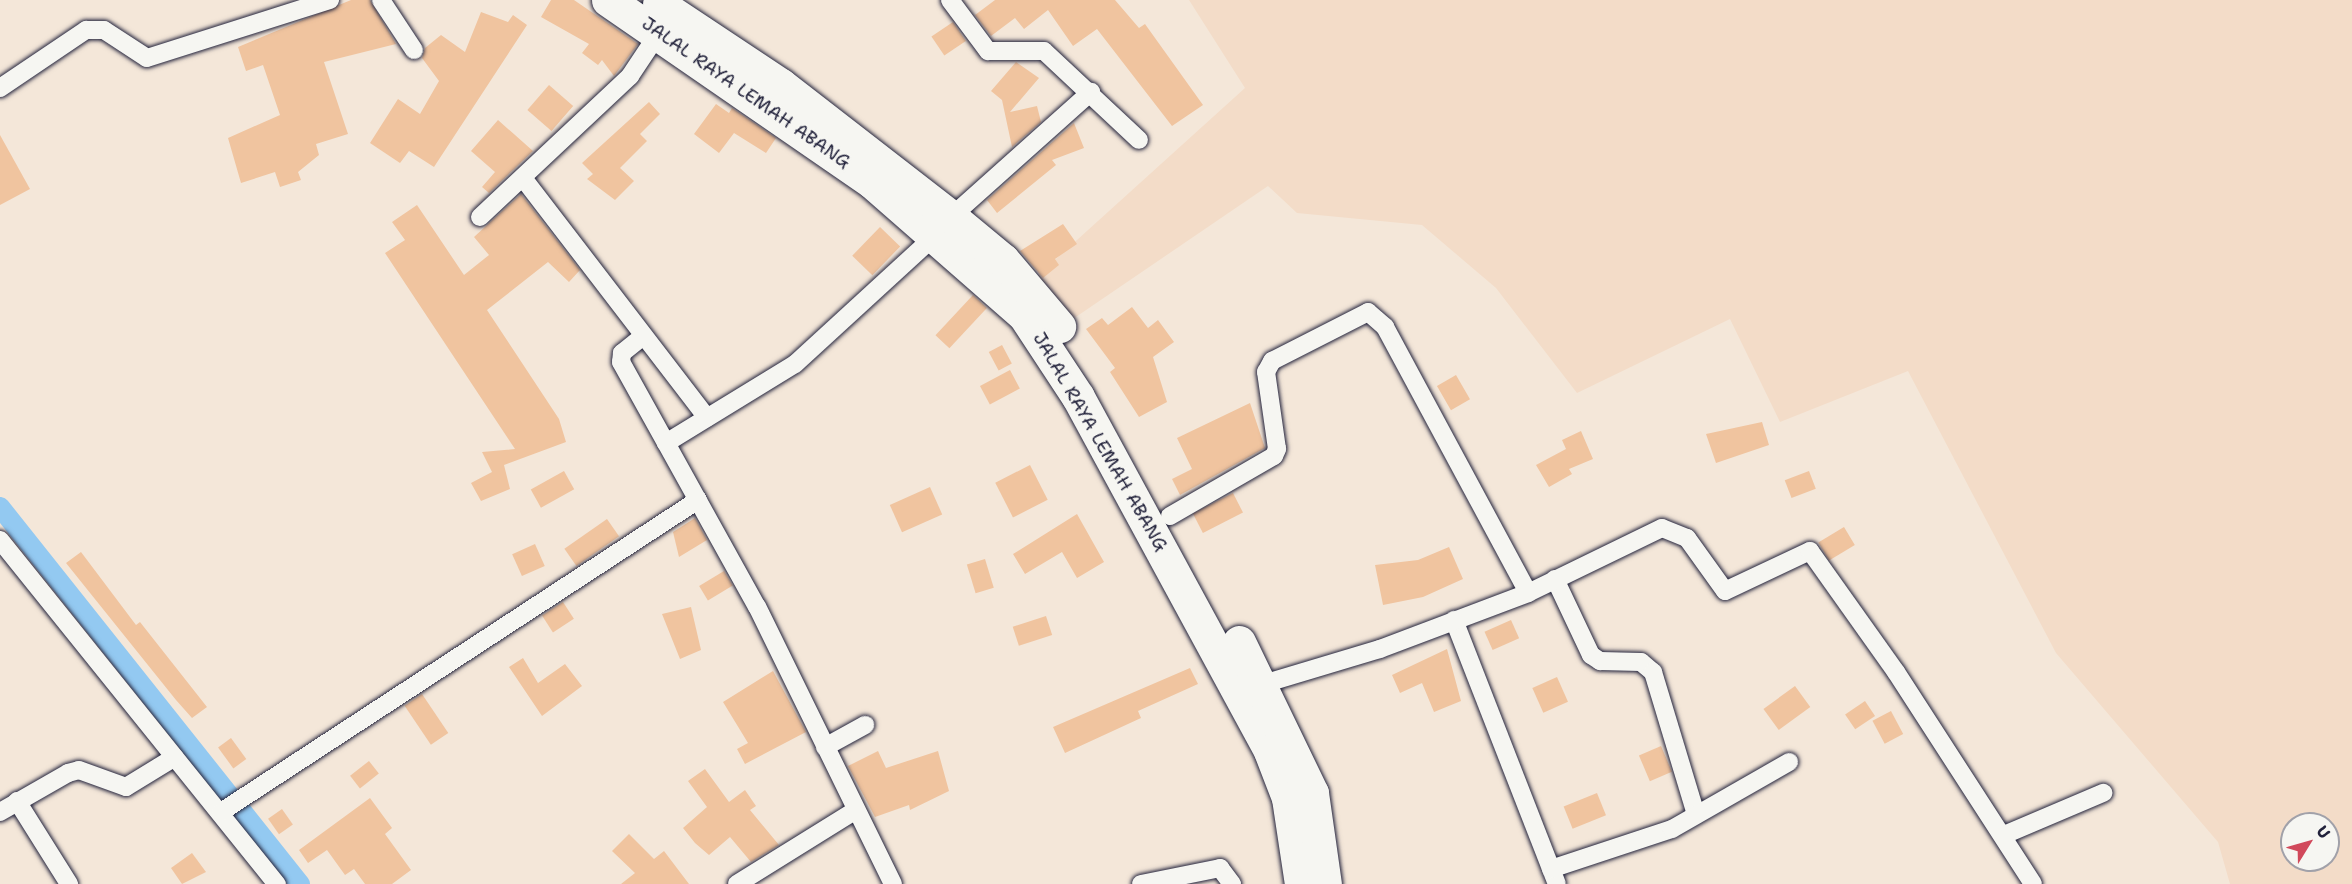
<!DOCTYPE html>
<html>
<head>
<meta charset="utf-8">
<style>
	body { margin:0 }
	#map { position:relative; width:2352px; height:884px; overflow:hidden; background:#f4e7d9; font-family:"Shantell Sans",sans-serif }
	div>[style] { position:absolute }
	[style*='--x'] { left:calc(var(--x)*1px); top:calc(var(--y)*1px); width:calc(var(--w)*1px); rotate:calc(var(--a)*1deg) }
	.built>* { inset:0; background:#f3dcc8 }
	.canal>* { height:20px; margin:-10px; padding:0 10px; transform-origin:10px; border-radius:10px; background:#93c9f1 }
	.building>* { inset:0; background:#f0c49f; transform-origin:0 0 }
	.roads { filter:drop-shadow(0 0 2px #22223b) drop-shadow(0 0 2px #22223b) }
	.street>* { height:18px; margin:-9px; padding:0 9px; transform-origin:9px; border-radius:9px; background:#f6f6f2 }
	.highway>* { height:33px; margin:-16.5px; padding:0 16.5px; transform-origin:16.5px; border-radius:16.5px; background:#f6f6f2 }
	span { translate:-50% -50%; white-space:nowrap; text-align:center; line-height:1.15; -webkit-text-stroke:4.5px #f6f6f2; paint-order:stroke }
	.street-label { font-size:18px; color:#22223b }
	.north { position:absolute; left:2280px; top:812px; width:60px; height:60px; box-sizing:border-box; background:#f6f6f2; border:2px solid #a1a1a9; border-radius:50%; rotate:53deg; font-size:16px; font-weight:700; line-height:24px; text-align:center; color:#22223b }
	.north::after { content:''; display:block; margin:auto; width:21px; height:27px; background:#d1495b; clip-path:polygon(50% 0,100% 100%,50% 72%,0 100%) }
</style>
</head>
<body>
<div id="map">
	<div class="built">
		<i style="clip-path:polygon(evenodd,1189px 0,2352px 0,2352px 884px,2230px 884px,2218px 842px,2056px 653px,1908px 371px,1780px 422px,1730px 319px,1577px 393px,1496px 288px,1422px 225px,1297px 213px,1268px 186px,1067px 323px,1035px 278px,1245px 88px,1189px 0,2292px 824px,2328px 824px,2328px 860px,2292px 860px,2292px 824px)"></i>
	</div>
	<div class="canal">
		<i style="--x:0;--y:507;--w:482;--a:51.5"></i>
	</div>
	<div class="building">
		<i style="clip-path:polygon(351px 0,370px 0,396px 44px,324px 62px,348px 134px,316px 144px,319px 155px,298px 172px,301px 180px,280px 187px,275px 172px,241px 183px,228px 138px,280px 115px,263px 65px,246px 71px,238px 47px)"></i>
		<i style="clip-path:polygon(551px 0,574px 0,638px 44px,614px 76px,602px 60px,598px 65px,582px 53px,589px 44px,541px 17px)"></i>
		<i style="clip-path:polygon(995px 0,1115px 0,1139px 28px,1145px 24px,1203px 105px,1172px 126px,1097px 29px,1073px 46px,1048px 10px,1024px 29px,1015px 18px,991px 36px,975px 15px)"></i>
		<i style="clip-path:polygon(481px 12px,508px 22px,513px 15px,527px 25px,434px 167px,409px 151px,400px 163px,370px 143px,398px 99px,420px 114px,439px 81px,422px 58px,425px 48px,441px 35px,465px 52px)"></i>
		<i style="left:953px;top:22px;width:23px;height:26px;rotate:56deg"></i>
		<i style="clip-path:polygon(1016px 62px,1039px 78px,1010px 112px,1037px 106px,1041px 122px,1012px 147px,1002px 100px,991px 91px)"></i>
		<i style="left:549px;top:85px;width:32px;height:33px;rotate:41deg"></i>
		<i style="clip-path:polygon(649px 102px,660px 114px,640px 134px,647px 141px,620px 168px,634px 181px,615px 200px,587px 179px,593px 174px,582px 163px)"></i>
		<i style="clip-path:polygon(716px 104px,729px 113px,732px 108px,776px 138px,766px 153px,734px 133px,719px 153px,694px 134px)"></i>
		<i style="clip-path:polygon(498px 120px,533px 151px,489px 193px,482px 187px,495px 172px,471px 151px)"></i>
		<i style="clip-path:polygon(1074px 123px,1084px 148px,1052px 160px,1056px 165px,997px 213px,987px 200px)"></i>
		<i style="clip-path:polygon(0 135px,30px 189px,0 205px)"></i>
		<i style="clip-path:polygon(521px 194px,580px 270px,569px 282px,548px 262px,487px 310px,559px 419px,566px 442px,504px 465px,510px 489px,481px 501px,471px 483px,492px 472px,482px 452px,515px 449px,385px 253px,405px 240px,392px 222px,417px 205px,464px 275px,489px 255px,474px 237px)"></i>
		<i style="clip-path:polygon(1063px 224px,1077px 244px,1055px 259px,1059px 265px,1043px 278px,1020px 251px)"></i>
		<i style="left:880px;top:227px;width:28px;height:40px;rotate:44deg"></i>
		<i style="left:973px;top:295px;width:19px;height:55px;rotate:43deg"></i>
		<i style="clip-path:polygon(1132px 307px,1148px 328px,1158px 320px,1174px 342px,1153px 357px,1167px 402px,1139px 417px,1110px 372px,1115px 368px,1086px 329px,1102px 318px,1108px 325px)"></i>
		<i style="left:1002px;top:345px;width:21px;height:15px;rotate:62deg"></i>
		<i style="left:1010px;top:370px;width:21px;height:34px;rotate:62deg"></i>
		<i style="left:1456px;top:375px;width:28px;height:22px;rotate:60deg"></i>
		<i style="clip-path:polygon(1250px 403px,1265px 448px,1180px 495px,1172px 479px,1192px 469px,1177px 438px)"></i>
		<i style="clip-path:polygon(1762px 422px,1769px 445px,1716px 463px,1706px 434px)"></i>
		<i style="clip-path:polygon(1581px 431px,1593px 459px,1569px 469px,1572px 474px,1549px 487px,1536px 465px,1566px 449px,1562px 440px)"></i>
		<i style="left:1030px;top:465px;width:39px;height:39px;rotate:63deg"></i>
		<i style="left:564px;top:471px;width:21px;height:38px;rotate:61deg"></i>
		<i style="left:1809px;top:471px;width:19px;height:26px;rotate:69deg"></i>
		<i style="left:930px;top:487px;width:30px;height:44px;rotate:66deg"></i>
		<i style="left:1233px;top:493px;width:22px;height:45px;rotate:63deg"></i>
		<i style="clip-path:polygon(1077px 514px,1104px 562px,1077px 578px,1062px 552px,1025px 574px,1013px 554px)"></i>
		<i style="clip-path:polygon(695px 518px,707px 540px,679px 557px,673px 532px)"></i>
		<i style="left:607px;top:519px;width:21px;height:52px;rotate:55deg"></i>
		<i style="left:1844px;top:527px;width:21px;height:30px;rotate:59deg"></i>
		<i style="left:535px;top:544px;width:24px;height:25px;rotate:66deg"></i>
		<i style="clip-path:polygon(1449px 547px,1463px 579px,1423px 597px,1383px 605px,1375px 565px,1418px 560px)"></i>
		<i style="clip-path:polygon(81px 552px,136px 625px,140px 622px,207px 707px,192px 718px,176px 700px,66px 563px)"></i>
		<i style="left:985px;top:559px;width:30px;height:19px;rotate:73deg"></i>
		<i style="left:724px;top:571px;width:17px;height:29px;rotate:59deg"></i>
		<i style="left:563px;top:602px;width:20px;height:25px;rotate:57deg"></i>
		<i style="clip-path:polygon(691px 607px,701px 650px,680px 659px,662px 614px)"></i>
		<i style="left:1046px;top:616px;width:20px;height:35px;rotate:72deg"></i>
		<i style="left:1511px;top:620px;width:20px;height:29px;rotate:66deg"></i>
		<i style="clip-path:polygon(1447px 649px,1461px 701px,1434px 712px,1422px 683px,1400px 693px,1392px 675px)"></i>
		<i style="clip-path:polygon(523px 658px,538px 683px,565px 664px,582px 686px,542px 716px,509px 667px)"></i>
		<i style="clip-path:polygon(1190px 668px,1198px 684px,1138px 711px,1141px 718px,1065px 753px,1053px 727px)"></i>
		<i style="clip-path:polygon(773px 671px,806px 732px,745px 764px,737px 749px,748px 743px,723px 702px)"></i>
		<i style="left:1557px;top:677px;width:27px;height:27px;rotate:66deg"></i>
		<i style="left:1795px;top:686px;width:26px;height:39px;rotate:54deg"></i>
		<i style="left:422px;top:694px;width:47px;height:21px;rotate:56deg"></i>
		<i style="left:1865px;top:701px;width:18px;height:24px;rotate:56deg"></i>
		<i style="left:1891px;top:711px;width:26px;height:21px;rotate:62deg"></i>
		<i style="left:231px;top:738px;width:26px;height:16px;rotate:54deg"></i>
		<i style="left:1661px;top:746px;width:28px;height:24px;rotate:67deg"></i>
		<i style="clip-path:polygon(878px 751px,886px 768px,938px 751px,949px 791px,910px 810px,909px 805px,875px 817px,848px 766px)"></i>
		<i style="left:369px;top:761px;width:16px;height:24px;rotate:52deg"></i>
		<i style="clip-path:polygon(705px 769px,729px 802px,745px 790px,756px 806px,750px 810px,779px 845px,751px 862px,730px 837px,709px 855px,695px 843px,683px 828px,707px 807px,688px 781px)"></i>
		<i style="left:1597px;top:793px;width:24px;height:36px;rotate:68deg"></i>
		<i style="clip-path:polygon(370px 798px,392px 828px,385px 834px,411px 870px,392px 884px,365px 884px,354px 869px,345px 875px,327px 850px,308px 863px,299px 850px)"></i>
		<i style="left:282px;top:809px;width:19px;height:17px;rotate:55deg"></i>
		<i style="clip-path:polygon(629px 834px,654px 859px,664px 851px,689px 884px,621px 884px,635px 873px,612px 851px)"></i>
		<i style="clip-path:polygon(192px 853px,206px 872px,182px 884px,171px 868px)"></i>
	</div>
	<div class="roads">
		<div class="street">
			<i style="--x:381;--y:0;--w:60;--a:56.6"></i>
			<i style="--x:950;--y:0;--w:64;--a:53.3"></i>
			<i style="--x:988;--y:51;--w:56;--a:0"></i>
			<i style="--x:1044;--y:51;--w:130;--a:43.1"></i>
			<i style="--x:0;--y:88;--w:104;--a:-34"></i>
			<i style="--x:86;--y:30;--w:18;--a:0"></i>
			<i style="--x:104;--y:30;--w:51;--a:33.1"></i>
			<i style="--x:147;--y:58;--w:192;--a:-17.6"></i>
			<i style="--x:523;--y:178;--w:302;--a:52.5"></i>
			<i style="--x:480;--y:217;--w:206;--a:-43.2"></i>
			<i style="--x:630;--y:76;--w:54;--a:-56.3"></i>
			<i style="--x:951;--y:217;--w:188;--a:-41.8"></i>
			<i style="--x:642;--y:337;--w:26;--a:141"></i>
			<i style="--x:622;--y:353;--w:9;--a:96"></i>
			<i style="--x:621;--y:362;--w:93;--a:60.9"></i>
			<i style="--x:1170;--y:516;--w:120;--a:-30"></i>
			<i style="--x:1274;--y:456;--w:8;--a:-67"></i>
			<i style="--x:1277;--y:449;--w:78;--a:-98.1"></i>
			<i style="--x:1266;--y:372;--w:13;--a:-61"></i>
			<i style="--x:1272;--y:361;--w:108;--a:-27"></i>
			<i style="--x:1368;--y:312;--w:23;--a:41"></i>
			<i style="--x:1385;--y:327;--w:302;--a:61.7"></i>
			<i style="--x:0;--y:540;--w:442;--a:51.2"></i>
			<i style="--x:1555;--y:579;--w:84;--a:64.7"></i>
			<i style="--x:1591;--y:655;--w:11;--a:34"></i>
			<i style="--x:1600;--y:661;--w:41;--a:1.4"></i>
			<i style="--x:1641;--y:662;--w:16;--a:40"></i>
			<i style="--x:1653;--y:672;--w:148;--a:73.2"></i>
			<i style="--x:1454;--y:620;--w:283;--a:68.7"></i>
			<i style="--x:1263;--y:684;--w:122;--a:-16.7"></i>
			<i style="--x:1380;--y:649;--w:158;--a:-20.7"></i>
			<i style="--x:1528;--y:593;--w:149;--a:-25.9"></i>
			<i style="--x:1662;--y:528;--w:27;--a:22"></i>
			<i style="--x:1687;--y:538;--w:65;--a:54.4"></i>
			<i style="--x:1725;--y:591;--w:94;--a:-25.2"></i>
			<i style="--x:1810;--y:551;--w:148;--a:54.6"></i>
			<i style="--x:1896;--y:672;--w:252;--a:57.1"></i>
			<i style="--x:825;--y:747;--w:46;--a:-28.8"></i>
			<i style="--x:17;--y:801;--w:98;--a:57.9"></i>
			<i style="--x:0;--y:812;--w:78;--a:-29.8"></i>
			<i style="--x:68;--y:773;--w:11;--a:-15"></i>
			<i style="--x:79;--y:770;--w:50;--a:19.9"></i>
			<i style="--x:126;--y:787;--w:57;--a:-31.5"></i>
			<i style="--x:221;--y:812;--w:570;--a:-33.19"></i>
			<i style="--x:2004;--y:835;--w:108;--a:-23"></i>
			<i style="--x:1551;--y:869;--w:127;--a:-18.3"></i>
			<i style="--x:1672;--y:829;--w:135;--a:-29.8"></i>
			<i style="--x:737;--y:884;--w:140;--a:-31.9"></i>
			<i style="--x:893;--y:884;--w:309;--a:-116.1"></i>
			<i style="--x:757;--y:607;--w:188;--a:-119"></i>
			<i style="--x:666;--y:443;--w:151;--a:-31.5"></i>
			<i style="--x:795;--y:364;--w:191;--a:-42.5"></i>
			<i style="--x:1141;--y:884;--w:81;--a:-11.4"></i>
			<i style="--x:1220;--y:868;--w:20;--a:53"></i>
		</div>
		<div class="highway">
			<i style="--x:608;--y:0;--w:321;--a:34.6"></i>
			<i style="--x:872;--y:182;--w:202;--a:41.2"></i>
			<i style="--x:1024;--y:315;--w:98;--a:56.6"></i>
			<i style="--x:1078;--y:397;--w:403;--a:61.5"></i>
			<i style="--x:1270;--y:751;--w:50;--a:69"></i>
			<i style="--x:1288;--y:798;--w:87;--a:81.4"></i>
			<i style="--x:659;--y:4;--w:146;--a:33.6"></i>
			<i style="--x:781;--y:85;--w:215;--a:37.8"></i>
			<i style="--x:951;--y:217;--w:67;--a:39.6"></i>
			<i style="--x:1003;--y:260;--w:87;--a:49.7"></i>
			<i style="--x:1239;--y:642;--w:168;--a:64.2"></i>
			<i style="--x:1312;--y:793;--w:92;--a:81.9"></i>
		</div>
	</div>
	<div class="street-label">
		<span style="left:746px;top:93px;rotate:35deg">JALAL RAYA LEMAH ABANG</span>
		<span style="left:1100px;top:442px;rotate:60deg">JALAL RAYA LEMAH ABANG</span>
	</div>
	<div class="north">U</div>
</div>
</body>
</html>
